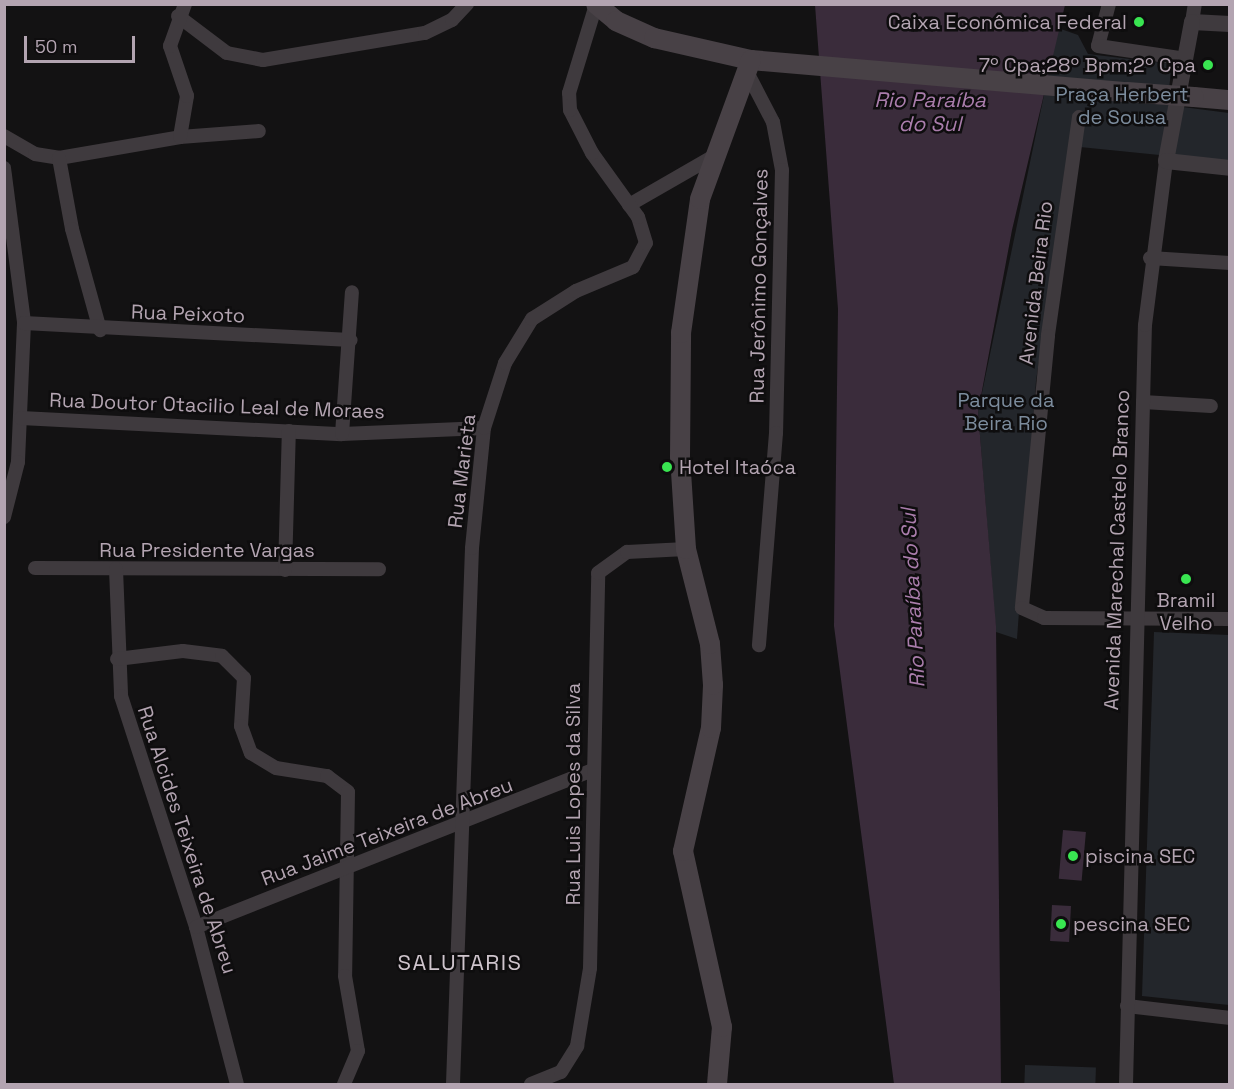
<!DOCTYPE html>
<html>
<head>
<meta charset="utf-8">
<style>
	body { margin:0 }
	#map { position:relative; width:1234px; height:1089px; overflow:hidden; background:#131213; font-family:"Space Grotesk",sans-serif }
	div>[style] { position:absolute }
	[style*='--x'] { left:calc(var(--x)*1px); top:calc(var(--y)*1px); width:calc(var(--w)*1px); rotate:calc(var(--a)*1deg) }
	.green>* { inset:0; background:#23262b; transform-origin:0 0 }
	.water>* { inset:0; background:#3a2c3b; transform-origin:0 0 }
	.minor>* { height:14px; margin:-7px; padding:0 7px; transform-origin:7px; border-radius:7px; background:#3f3a3e }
	.tertiary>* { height:16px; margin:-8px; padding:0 8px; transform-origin:8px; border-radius:8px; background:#3f3a3e }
	.secondary>* { height:20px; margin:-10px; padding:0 10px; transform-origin:10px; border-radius:10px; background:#484146 }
	.secondary-bridge>* { height:20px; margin:-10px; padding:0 10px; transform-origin:10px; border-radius:10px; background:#484146 }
	.dots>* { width:16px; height:16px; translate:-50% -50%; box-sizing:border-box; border:3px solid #0e0d0e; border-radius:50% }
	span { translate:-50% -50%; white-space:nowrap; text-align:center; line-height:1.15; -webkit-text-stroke:5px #0e0d0e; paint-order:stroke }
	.poi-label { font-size:20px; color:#b3a4b1 }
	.right { translate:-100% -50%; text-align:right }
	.left { translate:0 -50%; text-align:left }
	.park-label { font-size:20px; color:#7c8c9d }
	.street-label { font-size:20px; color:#b3a4b1 }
	.water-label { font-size:21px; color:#aa7dac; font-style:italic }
	.quarter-label { font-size:22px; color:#cfc5cd; letter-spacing:1.5px }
	.frame { position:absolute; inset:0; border:6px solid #b3a4b1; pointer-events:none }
	.scale { position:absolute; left:24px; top:36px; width:111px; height:27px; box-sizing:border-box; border:3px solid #b3a4b1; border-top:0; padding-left:8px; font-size:18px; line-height:21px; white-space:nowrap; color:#b3a4b1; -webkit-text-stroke:4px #0e0d0e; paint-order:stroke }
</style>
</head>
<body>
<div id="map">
	<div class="green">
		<i style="clip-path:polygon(1058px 28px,1078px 35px,1088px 54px,1172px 64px,1167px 105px,1229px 113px,1229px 162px,1070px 146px,1036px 381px,1017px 639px,996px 632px,978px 412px)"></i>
		<i style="clip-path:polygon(1154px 632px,1229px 635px,1229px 1005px,1142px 996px)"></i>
		<i style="left:1025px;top:1065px;width:71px;height:19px;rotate:2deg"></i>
	</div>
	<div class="water">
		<i style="clip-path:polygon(815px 5px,1065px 5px,1012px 230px,978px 412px,996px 626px,1001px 1084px,894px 1084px,834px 626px,838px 309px)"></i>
		<i style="left:1063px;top:830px;width:23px;height:49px;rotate:5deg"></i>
		<i style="left:1052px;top:905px;width:19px;height:36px;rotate:3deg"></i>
	</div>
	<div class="minor">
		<i style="--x:1109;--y:4;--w:43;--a:104.7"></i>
		<i style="--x:1098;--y:46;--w:89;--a:8.4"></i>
		<i style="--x:178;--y:16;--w:61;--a:37.1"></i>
		<i style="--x:227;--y:53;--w:37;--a:11"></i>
		<i style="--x:263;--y:60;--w:164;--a:-9.5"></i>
		<i style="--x:425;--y:33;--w:30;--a:-26"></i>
		<i style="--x:452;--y:20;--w:22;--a:-47"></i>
		<i style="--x:1192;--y:22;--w:18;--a:-81"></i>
		<i style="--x:748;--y:74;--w:54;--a:62.5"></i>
		<i style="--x:773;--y:122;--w:49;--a:79.4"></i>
		<i style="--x:782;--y:170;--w:263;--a:91.3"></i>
		<i style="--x:776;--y:433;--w:213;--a:94.6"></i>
		<i style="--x:1079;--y:117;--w:221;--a:98.1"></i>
		<i style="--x:1048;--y:336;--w:273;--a:95.5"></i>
		<i style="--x:1022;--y:608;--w:24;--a:24"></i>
		<i style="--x:1044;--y:618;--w:186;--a:0.3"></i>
		<i style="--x:4;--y:136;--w:36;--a:30"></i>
		<i style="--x:35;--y:154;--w:24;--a:9"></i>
		<i style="--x:59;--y:158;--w:123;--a:-9.8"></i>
		<i style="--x:180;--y:137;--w:79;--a:-4.3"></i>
		<i style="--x:180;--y:137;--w:42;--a:-80.3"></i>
		<i style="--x:187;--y:96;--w:53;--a:-108.8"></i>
		<i style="--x:170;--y:46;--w:45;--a:-70.3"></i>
		<i style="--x:59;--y:158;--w:72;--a:79.6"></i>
		<i style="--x:72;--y:229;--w:105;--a:74.5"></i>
		<i style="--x:4;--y:168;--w:156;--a:82.6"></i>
		<i style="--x:24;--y:323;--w:139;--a:92.5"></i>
		<i style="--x:18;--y:462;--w:57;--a:104.3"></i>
		<i style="--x:629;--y:205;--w:100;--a:-29.9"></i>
		<i style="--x:1150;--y:258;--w:80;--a:3.6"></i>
		<i style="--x:24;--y:323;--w:327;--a:3"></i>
		<i style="--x:1143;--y:402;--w:68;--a:3.4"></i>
		<i style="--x:21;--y:418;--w:321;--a:2.9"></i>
		<i style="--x:342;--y:434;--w:142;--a:-2.4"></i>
		<i style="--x:342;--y:434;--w:142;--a:-86"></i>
		<i style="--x:35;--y:568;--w:344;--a:0.2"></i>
		<i style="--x:116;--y:569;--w:127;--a:87.7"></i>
		<i style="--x:121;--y:696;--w:243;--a:72"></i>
		<i style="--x:196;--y:927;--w:162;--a:75.4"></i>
		<i style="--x:285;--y:570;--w:139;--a:-88.4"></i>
		<i style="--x:117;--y:659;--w:66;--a:-6.9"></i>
		<i style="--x:183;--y:651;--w:39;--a:7"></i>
		<i style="--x:222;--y:656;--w:31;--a:45"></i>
		<i style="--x:244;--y:678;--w:48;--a:93.6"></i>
		<i style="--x:241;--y:726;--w:29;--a:70"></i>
		<i style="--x:251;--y:753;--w:29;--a:31"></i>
		<i style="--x:276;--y:768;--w:52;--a:8.9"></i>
		<i style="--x:327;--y:776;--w:26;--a:37"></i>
		<i style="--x:348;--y:792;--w:184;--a:90.9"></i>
		<i style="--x:345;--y:976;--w:76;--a:80.2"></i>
		<i style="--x:358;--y:1051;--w:36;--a:113"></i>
		<i style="--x:196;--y:927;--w:424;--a:-21.6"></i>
		<i style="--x:1127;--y:1006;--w:104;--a:6.6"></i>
		<i style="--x:453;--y:1084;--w:536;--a:-87.97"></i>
		<i style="--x:472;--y:548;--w:121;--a:-84.3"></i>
		<i style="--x:484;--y:428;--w:68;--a:-72.1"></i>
		<i style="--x:505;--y:363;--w:52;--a:-58.5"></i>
		<i style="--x:532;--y:319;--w:52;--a:-32.5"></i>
		<i style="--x:576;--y:291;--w:62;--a:-22.8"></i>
		<i style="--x:633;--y:267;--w:27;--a:-62"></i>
		<i style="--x:646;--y:243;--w:27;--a:-107"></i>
		<i style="--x:638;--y:217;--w:79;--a:-125.7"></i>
		<i style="--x:592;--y:153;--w:48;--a:-117.1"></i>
		<i style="--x:570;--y:110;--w:17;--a:-93"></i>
		<i style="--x:569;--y:93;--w:89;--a:-73"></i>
		<i style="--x:531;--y:1084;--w:32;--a:-22"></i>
		<i style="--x:561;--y:1072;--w:31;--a:-58"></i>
		<i style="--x:577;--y:1046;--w:79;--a:-80.5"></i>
		<i style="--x:590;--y:968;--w:395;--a:-88.8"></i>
		<i style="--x:598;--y:573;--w:36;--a:-36"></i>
		<i style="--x:627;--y:552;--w:59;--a:-2.9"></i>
		<i style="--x:1126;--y:1084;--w:759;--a:-88.57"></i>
		<i style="--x:1145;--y:325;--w:165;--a:-82.7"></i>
	</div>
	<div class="tertiary">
		<i style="--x:1230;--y:24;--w:38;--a:-177"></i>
		<i style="--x:1192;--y:22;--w:141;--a:100.6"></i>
		<i style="--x:1166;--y:161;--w:64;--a:6.2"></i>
	</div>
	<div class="secondary">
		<i style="--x:596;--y:4;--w:26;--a:40"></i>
		<i style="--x:616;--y:21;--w:42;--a:24.1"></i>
		<i style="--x:654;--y:38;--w:99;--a:12.8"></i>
		<i style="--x:751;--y:60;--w:377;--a:4.9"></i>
		<i style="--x:1194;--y:97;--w:36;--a:5"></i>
		<i style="--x:717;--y:1084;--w:57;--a:-85"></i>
		<i style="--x:722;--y:1027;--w:180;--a:-102.5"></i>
		<i style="--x:683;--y:851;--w:126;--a:-77.2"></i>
		<i style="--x:711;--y:728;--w:43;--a:-87.3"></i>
		<i style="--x:713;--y:685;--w:41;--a:-94.2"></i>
		<i style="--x:710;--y:644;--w:98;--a:-104.2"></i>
		<i style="--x:686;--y:549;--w:92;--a:-93.7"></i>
		<i style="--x:680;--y:457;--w:124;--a:-89.5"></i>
		<i style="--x:681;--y:333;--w:135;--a:-81.9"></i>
		<i style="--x:700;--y:199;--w:148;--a:-69.9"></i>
	</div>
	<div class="secondary-bridge">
		<i style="--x:1127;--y:92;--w:67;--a:4.3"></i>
	</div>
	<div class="dots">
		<i style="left:1139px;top:22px;background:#39e551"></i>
		<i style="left:1208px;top:65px;background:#39e551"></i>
		<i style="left:667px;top:467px;background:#39e551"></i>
		<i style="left:1186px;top:579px;background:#39e551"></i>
		<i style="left:1073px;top:856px;background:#39e551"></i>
		<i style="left:1061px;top:924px;background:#39e551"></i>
	</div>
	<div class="poi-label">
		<span class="right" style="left:1127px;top:22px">Caixa Econômica Federal</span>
		<span class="right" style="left:1196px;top:65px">7º Cpa;28º Bpm;2º Cpa</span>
		<span class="left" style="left:679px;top:467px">Hotel Itaóca</span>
		<span style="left:1186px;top:612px">Bramil<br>Velho</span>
		<span class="left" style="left:1085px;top:856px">piscina SEC</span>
		<span class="left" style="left:1073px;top:924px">pescina SEC</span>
	</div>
	<div class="park-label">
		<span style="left:1122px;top:106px">Praça Herbert<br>de Sousa</span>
		<span style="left:1006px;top:412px">Parque da<br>Beira Rio</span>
	</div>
	<div class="street-label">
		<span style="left:1036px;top:283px;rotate:-83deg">Avenida Beira Rio</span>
		<span style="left:759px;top:286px;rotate:-89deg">Rua Jerônimo Gonçalves</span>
		<span style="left:188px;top:314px;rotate:2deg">Rua Peixoto</span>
		<span style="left:217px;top:406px;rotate:2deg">Rua Doutor Otacilio Leal de Moraes</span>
		<span style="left:462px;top:471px;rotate:-83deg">Rua Marieta</span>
		<span style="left:207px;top:550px">Rua Presidente Vargas</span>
		<span style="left:1117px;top:550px;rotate:-88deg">Avenida Marechal Castelo Branco</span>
		<span style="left:573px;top:794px;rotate:-90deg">Rua Luis Lopes da Silva</span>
		<span style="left:387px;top:832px;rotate:-21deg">Rua Jaime Teixeira de Abreu</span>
		<span style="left:187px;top:840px;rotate:72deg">Rua Alcides Teixeira de Abreu</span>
	</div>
	<div class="water-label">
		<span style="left:930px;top:112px">Rio Paraíba<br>do Sul</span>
		<span style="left:913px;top:598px;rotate:-93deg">Rio Paraíba do Sul</span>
	</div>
	<div class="quarter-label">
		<span style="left:460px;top:963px">SALUTARIS</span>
	</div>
	<div class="frame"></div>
	<div class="scale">50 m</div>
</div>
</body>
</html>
